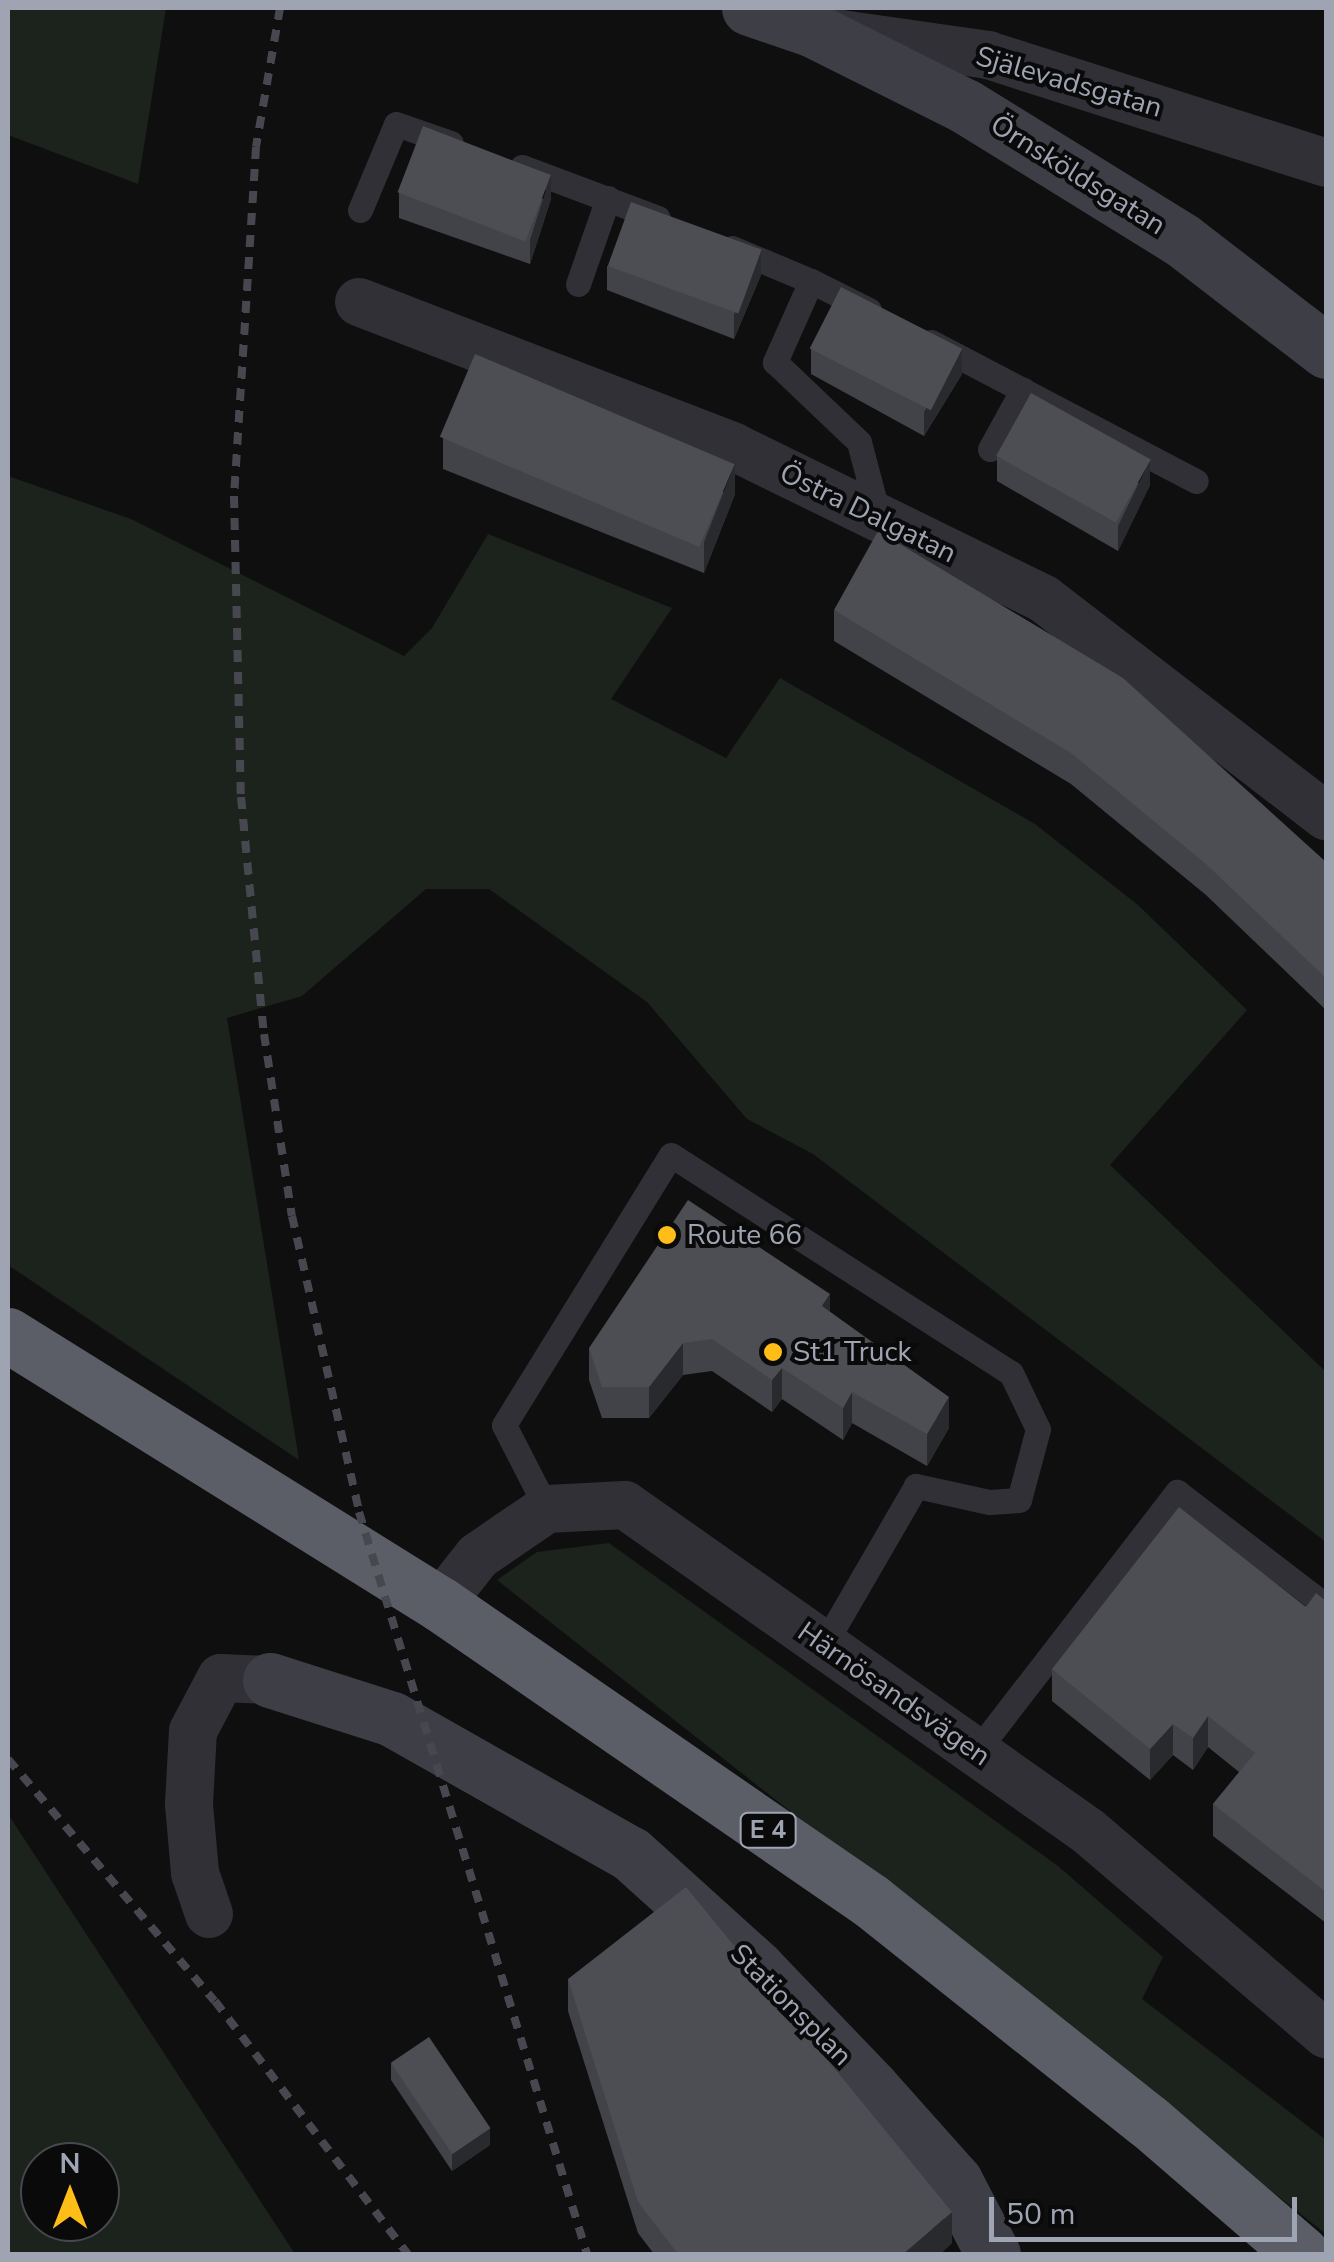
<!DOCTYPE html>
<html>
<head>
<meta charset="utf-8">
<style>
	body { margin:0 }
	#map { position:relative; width:1334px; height:2262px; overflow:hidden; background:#0f0f10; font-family:"Nunito Sans",sans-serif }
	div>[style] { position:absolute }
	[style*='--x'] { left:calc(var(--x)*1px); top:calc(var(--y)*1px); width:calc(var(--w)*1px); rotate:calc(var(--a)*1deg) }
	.green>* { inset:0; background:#1b231c }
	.lane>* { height:25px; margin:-12.5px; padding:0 12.5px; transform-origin:12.5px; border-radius:12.5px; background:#303036 }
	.street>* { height:48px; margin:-24px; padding:0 24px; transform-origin:24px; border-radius:24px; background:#303036 }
	.secondary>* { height:55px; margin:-27.5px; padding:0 27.5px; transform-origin:27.5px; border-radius:27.5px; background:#3e3f46 }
	.highway>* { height:55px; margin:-27.5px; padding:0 27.5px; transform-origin:27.5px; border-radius:27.5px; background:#5b5e67 }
	.rail>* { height:8px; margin-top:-4px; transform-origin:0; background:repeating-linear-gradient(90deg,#47484f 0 12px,transparent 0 22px) }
	.wall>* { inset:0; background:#424349 }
	.shaded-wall>* { inset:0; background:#292a2d }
	.building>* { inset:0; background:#4c4e54; transform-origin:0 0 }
	.dots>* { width:28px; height:28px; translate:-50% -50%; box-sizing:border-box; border:5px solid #0a0a0b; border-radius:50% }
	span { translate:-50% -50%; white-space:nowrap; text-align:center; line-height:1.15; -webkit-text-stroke:8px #0a0a0b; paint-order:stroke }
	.shield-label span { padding:2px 8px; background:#0a0a0b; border:2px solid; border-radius:8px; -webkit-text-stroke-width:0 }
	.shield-label { font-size:25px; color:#9fa4b3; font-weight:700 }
	.street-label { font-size:28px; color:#9fa4b3 }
	.poi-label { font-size:28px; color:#9fa4b3 }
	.left { translate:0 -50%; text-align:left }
	.frame { position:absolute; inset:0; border:10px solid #9fa4b3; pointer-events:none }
	.north { position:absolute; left:20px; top:2142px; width:100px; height:100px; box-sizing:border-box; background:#0a0a0b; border:2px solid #46484e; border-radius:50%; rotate:0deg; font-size:28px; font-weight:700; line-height:40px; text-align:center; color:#9fa4b3 }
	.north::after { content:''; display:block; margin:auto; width:35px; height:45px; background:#ffbd18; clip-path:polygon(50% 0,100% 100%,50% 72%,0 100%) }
	.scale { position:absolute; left:989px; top:2197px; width:308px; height:45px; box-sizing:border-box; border:5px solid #9fa4b3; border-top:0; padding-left:12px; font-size:30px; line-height:35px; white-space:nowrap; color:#9fa4b3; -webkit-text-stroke:8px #0a0a0b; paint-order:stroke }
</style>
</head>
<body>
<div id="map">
	<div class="green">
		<i style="clip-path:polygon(8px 8px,166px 8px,138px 184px,8px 135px)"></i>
		<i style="clip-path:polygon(8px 476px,131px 519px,404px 656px,432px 628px,488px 534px,672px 608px,611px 699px,726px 758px,780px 678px,1035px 824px,1138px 905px,1247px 1010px,1110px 1165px,1326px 1372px,1326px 1542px,813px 1154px,747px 1119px,647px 1002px,489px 889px,426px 889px,302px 996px,227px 1018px,299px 1460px,8px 1265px)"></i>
		<i style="clip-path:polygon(609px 1543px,1058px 1866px,1163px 1957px,1142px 1999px,1326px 2140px,1326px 2234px,497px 1580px,537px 1552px)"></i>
		<i style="clip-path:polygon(evenodd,8px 1814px,295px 2254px,8px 2254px,8px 1814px,40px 2162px,100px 2162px,100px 2222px,40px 2222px,40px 2162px)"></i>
	</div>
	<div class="lane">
		<i style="--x:522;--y:167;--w:145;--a:20.6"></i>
		<i style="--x:360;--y:210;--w:93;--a:-67.3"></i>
		<i style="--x:396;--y:124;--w:58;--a:19.1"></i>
		<i style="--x:732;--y:248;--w:86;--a:22.7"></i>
		<i style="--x:811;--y:281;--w:89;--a:114"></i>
		<i style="--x:775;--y:362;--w:116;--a:43.6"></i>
		<i style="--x:859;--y:442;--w:79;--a:75.3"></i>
		<i style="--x:811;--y:281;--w:65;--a:26.6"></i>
		<i style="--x:578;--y:284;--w:91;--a:-70.8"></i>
		<i style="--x:931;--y:342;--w:299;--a:27.7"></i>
		<i style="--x:990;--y:449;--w:68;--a:-61.2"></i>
		<i style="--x:547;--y:1509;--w:94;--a:-117.1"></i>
		<i style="--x:504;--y:1425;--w:317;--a:-58.3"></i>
		<i style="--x:671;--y:1155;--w:404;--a:32.7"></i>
		<i style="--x:1011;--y:1373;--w:62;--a:64.3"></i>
		<i style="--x:1038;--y:1429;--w:73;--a:105"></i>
		<i style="--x:1019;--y:1500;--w:30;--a:176"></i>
		<i style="--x:989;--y:1502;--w:75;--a:-167.6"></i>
		<i style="--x:916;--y:1486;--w:184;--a:120.1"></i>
		<i style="--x:976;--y:1752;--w:329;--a:-52.3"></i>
		<i style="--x:1177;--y:1492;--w:188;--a:37.4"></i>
	</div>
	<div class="street">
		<i style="--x:834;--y:33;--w:156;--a:8.1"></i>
		<i style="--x:988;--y:55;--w:355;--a:17.7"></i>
		<i style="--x:359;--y:302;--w:402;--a:21.1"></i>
		<i style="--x:734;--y:447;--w:345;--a:26.1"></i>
		<i style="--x:1044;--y:599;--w:356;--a:37.6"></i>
		<i style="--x:440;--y:1604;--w:61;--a:-51.6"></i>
		<i style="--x:478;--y:1556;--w:83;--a:-34.3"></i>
		<i style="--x:547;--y:1509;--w:78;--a:-2.9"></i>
		<i style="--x:625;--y:1505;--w:566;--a:35.15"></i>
		<i style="--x:1088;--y:1831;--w:313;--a:40.5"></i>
		<i style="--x:209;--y:1914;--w:43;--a:-108.9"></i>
		<i style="--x:195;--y:1873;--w:69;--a:-95"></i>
		<i style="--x:189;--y:1804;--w:73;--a:-86.9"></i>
		<i style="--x:193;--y:1731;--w:60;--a:-62.2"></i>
		<i style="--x:221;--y:1678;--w:49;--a:2.3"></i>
	</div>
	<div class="secondary">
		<i style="--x:749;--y:8;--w:65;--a:18.7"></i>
		<i style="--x:811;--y:29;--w:172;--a:26.6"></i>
		<i style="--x:965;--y:106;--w:255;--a:31.7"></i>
		<i style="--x:1182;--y:240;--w:182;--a:37.6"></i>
		<i style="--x:270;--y:1680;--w:128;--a:17.7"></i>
		<i style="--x:392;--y:1719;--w:274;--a:29.5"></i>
		<i style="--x:631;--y:1854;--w:170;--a:42.1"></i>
		<i style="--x:757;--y:1968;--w:166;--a:46.2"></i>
		<i style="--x:872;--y:2088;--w:125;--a:48.3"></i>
		<i style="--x:955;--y:2181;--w:82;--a:62.5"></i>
	</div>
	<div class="highway">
		<i style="--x:8;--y:1335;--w:509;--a:31.91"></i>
		<i style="--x:440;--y:1604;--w:523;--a:34.57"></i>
		<i style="--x:871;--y:1901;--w:354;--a:38.5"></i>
		<i style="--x:1148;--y:2121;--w:203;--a:40.8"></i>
	</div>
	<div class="rail">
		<i style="--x:280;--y:8;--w:141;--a:99.8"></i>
		<i style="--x:256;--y:147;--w:350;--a:93.6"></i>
		<i style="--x:234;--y:496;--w:301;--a:88.7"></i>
		<i style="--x:241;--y:797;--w:238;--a:84.5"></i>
		<i style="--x:264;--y:1034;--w:184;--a:81.3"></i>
		<i style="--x:292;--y:1216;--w:303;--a:77.2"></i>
		<i style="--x:359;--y:1512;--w:776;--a:72.92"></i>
		<i style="--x:8;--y:1759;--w:318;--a:49.5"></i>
		<i style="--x:215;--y:2001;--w:318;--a:52.7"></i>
	</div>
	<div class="wall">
		<i style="clip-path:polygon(399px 193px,551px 199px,530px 264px,399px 218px)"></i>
		<i style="clip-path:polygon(607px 266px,761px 275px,734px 339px,607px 290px)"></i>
		<i style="clip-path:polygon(811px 349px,962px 374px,924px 436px,811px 374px)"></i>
		<i style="clip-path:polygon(443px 438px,735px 494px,704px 573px,443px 469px)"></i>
		<i style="clip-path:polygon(997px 457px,1150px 485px,1118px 551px,997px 481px)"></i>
		<i style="clip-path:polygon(834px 610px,1326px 862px,1326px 1010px,1206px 895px,1071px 784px,834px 641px)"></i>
		<i style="clip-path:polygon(830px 1312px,949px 1428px,927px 1466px,852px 1423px,843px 1440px,782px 1399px,772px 1412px,712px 1371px,683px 1375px,649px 1418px,602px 1418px,589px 1380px,589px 1348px)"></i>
		<i style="clip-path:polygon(1326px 1601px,1326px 1923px,1213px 1836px,1213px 1804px,1239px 1772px,1208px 1747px,1193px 1770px,1173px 1755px,1150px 1780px,1052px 1701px,1052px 1669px)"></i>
		<i style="clip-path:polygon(568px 1979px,952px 2243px,940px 2254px,654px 2254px,638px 2233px,568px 2011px)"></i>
		<i style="clip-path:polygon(391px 2063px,490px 2145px,452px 2171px,391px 2080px)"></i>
	</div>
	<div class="shaded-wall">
		<i style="clip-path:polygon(551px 174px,551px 199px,530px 264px,530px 240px)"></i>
		<i style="clip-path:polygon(761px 250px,761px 275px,734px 339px,734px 315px)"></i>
		<i style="clip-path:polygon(962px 349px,962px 374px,924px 436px,924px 412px)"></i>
		<i style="clip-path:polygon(1150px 460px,1150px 485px,1118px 551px,1118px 526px)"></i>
		<i style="clip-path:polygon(735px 463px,735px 494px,704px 573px,704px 542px)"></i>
		<i style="clip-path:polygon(830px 1294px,830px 1326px,822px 1306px)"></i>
		<i style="clip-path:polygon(683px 1343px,683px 1375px,649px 1418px,649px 1387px)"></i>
		<i style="clip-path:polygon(782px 1368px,782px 1399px,772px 1412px,772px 1380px)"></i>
		<i style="clip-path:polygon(852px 1392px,852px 1423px,843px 1440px,843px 1408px)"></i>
		<i style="clip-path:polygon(949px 1397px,949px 1428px,927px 1466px,927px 1434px)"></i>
		<i style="clip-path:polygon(1208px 1716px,1208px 1747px,1193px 1770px,1193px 1738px)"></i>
		<i style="clip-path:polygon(1173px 1724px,1173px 1755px,1150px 1780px,1150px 1749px)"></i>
		<i style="clip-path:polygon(490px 2128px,490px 2145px,452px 2171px,452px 2154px)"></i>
		<i style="clip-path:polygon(952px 2212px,952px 2243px,940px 2254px,903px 2254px)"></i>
	</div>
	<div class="building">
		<i style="left:423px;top:126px;width:137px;height:71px;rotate:21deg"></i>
		<i style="left:631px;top:202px;width:139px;height:68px;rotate:20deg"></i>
		<i style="left:841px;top:287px;width:136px;height:69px;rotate:27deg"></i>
		<i style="left:475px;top:354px;width:282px;height:90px;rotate:23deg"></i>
		<i style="left:1031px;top:393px;width:137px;height:72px;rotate:29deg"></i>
		<i style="clip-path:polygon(878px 531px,1123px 678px,1326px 862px,1326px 978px,1206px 864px,1071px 753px,834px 610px)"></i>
		<i style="clip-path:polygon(688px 1200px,830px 1294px,822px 1306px,949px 1397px,927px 1434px,852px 1392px,843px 1408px,782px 1368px,772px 1380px,712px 1339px,683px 1343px,649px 1387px,602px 1387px,589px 1348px)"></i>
		<i style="clip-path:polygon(1179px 1507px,1306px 1607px,1316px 1593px,1326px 1601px,1326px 1892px,1213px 1804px,1255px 1753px,1208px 1716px,1193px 1738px,1173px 1724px,1150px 1749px,1052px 1669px)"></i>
		<i style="clip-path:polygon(686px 1887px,952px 2212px,903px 2254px,678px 2254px,638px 2202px,568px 1979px)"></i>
		<i style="left:429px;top:2037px;width:110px;height:46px;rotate:56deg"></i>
	</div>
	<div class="dots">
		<i style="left:667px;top:1235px;background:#ffbd18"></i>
		<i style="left:773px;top:1352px;background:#ffbd18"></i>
	</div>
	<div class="shield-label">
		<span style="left:768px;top:1830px">E 4</span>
	</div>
	<div class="street-label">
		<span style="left:1069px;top:82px;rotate:16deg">Själevadsgatan</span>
		<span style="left:1078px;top:175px;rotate:32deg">Örnsköldsgatan</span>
		<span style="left:868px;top:513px;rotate:26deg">Östra Dalgatan</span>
		<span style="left:894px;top:1694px;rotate:35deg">Härnösandsvägen</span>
		<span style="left:791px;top:2005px;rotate:45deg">Stationsplan</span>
	</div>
	<div class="poi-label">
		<span class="left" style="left:687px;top:1235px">Route 66</span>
		<span class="left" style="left:793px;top:1352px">St1 Truck</span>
	</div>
	<div class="frame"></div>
	<div class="north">N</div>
	<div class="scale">50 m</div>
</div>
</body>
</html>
